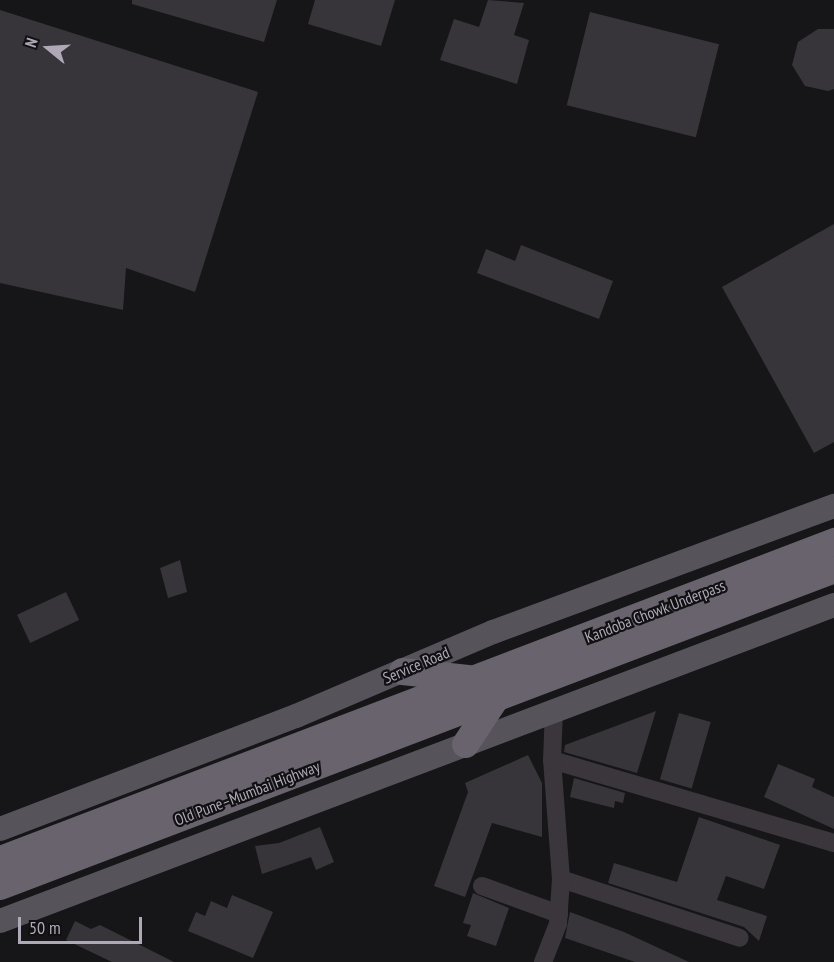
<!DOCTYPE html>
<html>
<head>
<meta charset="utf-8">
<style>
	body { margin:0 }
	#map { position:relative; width:834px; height:962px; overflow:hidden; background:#161517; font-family:"PT Sans Narrow",sans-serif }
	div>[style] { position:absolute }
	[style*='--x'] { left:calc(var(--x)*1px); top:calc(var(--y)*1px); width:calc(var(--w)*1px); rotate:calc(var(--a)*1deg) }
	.building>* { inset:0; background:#373539; transform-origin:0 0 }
	.minor>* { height:18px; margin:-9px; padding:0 9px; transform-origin:9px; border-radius:9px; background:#3a363b }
	.major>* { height:24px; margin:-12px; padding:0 12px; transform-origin:12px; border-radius:12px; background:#57535a }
	.highway>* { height:27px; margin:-13.5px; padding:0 13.5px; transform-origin:13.5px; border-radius:13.5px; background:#68636c }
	span { translate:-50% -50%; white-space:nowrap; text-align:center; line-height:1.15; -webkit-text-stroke:4.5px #111012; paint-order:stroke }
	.street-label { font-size:16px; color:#afa8b6 }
	.north { position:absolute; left:18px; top:18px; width:60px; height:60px; -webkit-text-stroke:4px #111012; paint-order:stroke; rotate:288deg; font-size:16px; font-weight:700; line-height:24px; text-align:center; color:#afa8b6 }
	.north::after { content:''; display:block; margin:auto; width:21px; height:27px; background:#afa8b6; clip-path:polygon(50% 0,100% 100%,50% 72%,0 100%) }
	.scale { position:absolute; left:18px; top:917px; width:124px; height:27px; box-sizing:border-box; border:3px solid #afa8b6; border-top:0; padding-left:8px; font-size:18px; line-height:21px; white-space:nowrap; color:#afa8b6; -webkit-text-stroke:4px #111012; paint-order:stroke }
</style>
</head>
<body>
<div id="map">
	<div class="building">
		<i style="clip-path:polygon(132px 0,277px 0,264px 42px,132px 4px)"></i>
		<i style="clip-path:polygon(315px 0,395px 0,381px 46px,308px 24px)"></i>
		<i style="clip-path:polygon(488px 0,524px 3px,514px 35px,529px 40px,517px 84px,440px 60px,454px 19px,479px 27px)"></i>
		<i style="clip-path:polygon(0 10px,258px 92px,195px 292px,126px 268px,123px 310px,0 283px)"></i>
		<i style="left:590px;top:12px;width:133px;height:96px;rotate:14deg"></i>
		<i style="clip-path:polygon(818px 29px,834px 29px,834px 89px,828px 91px,805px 86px,792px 65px,798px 42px)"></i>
		<i style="clip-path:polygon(834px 224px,834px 442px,814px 453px,722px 287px)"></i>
		<i style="clip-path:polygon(521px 245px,613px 281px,599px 319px,477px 273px,486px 249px,515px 261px)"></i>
		<i style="clip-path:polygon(180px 560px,187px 592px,168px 598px,160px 568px)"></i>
		<i style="left:66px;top:592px;width:31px;height:54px;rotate:65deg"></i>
		<i style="clip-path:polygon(656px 711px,637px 773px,564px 752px,565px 745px)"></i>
		<i style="left:679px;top:713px;width:33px;height:69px;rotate:16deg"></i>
		<i style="clip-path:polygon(528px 755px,542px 783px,542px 837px,492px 823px,465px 897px,434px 886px,468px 792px,465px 783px)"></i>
		<i style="clip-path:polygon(778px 764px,815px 779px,812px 787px,834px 797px,834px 829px,764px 797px)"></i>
		<i style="clip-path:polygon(574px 778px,625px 793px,623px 803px,615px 801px,614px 808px,570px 797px)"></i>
		<i style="clip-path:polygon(699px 817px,780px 845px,764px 889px,726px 876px,717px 900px,767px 916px,759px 941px,744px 927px,608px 883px,614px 863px,677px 882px)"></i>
		<i style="clip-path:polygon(320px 827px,334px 862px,316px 870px,311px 857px,262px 874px,255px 846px,279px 843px)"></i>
		<i style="clip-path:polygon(473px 893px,509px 908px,496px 946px,467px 936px,471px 925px,463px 923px)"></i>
		<i style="clip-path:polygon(232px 895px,273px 912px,253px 958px,188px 931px,196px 912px,205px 916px,211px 901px,227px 908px)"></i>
		<i style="clip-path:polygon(570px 912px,624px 932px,689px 962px,635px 962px,565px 938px)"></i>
		<i style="clip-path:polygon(75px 921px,91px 929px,100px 925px,174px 962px,112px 962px,66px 940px)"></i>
	</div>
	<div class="minor">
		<i style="--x:552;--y:760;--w:294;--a:16.4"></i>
		<i style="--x:561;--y:879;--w:188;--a:18.2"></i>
		<i style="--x:482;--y:886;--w:82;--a:20"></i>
		<i style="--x:543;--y:962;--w:41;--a:-68.5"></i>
		<i style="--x:558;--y:924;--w:45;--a:-86.2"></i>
		<i style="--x:561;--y:879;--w:119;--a:-94.3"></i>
		<i style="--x:552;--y:760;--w:50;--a:-87.7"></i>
	</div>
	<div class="major">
		<i style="--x:0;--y:829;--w:317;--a:-20.9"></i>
		<i style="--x:296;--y:716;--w:214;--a:-23.1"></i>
		<i style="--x:493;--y:632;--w:364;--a:-20.3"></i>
		<i style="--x:0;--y:921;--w:892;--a:-20.75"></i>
	</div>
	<div class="highway">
		<i style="--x:402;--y:671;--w:66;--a:6.1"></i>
		<i style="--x:465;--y:744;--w:53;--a:-56.6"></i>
		<i style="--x:0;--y:859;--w:893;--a:-20.87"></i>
		<i style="--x:0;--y:886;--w:892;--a:-20.81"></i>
	</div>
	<div class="street-label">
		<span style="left:655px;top:611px;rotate:-21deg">Kandoba Chowk Underpass</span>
		<span style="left:416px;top:665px;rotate:-23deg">Service Road</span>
		<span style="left:247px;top:793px;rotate:-21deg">Old Pune–Mumbai Highway</span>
	</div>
	<div class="north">N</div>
	<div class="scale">50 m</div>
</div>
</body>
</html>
